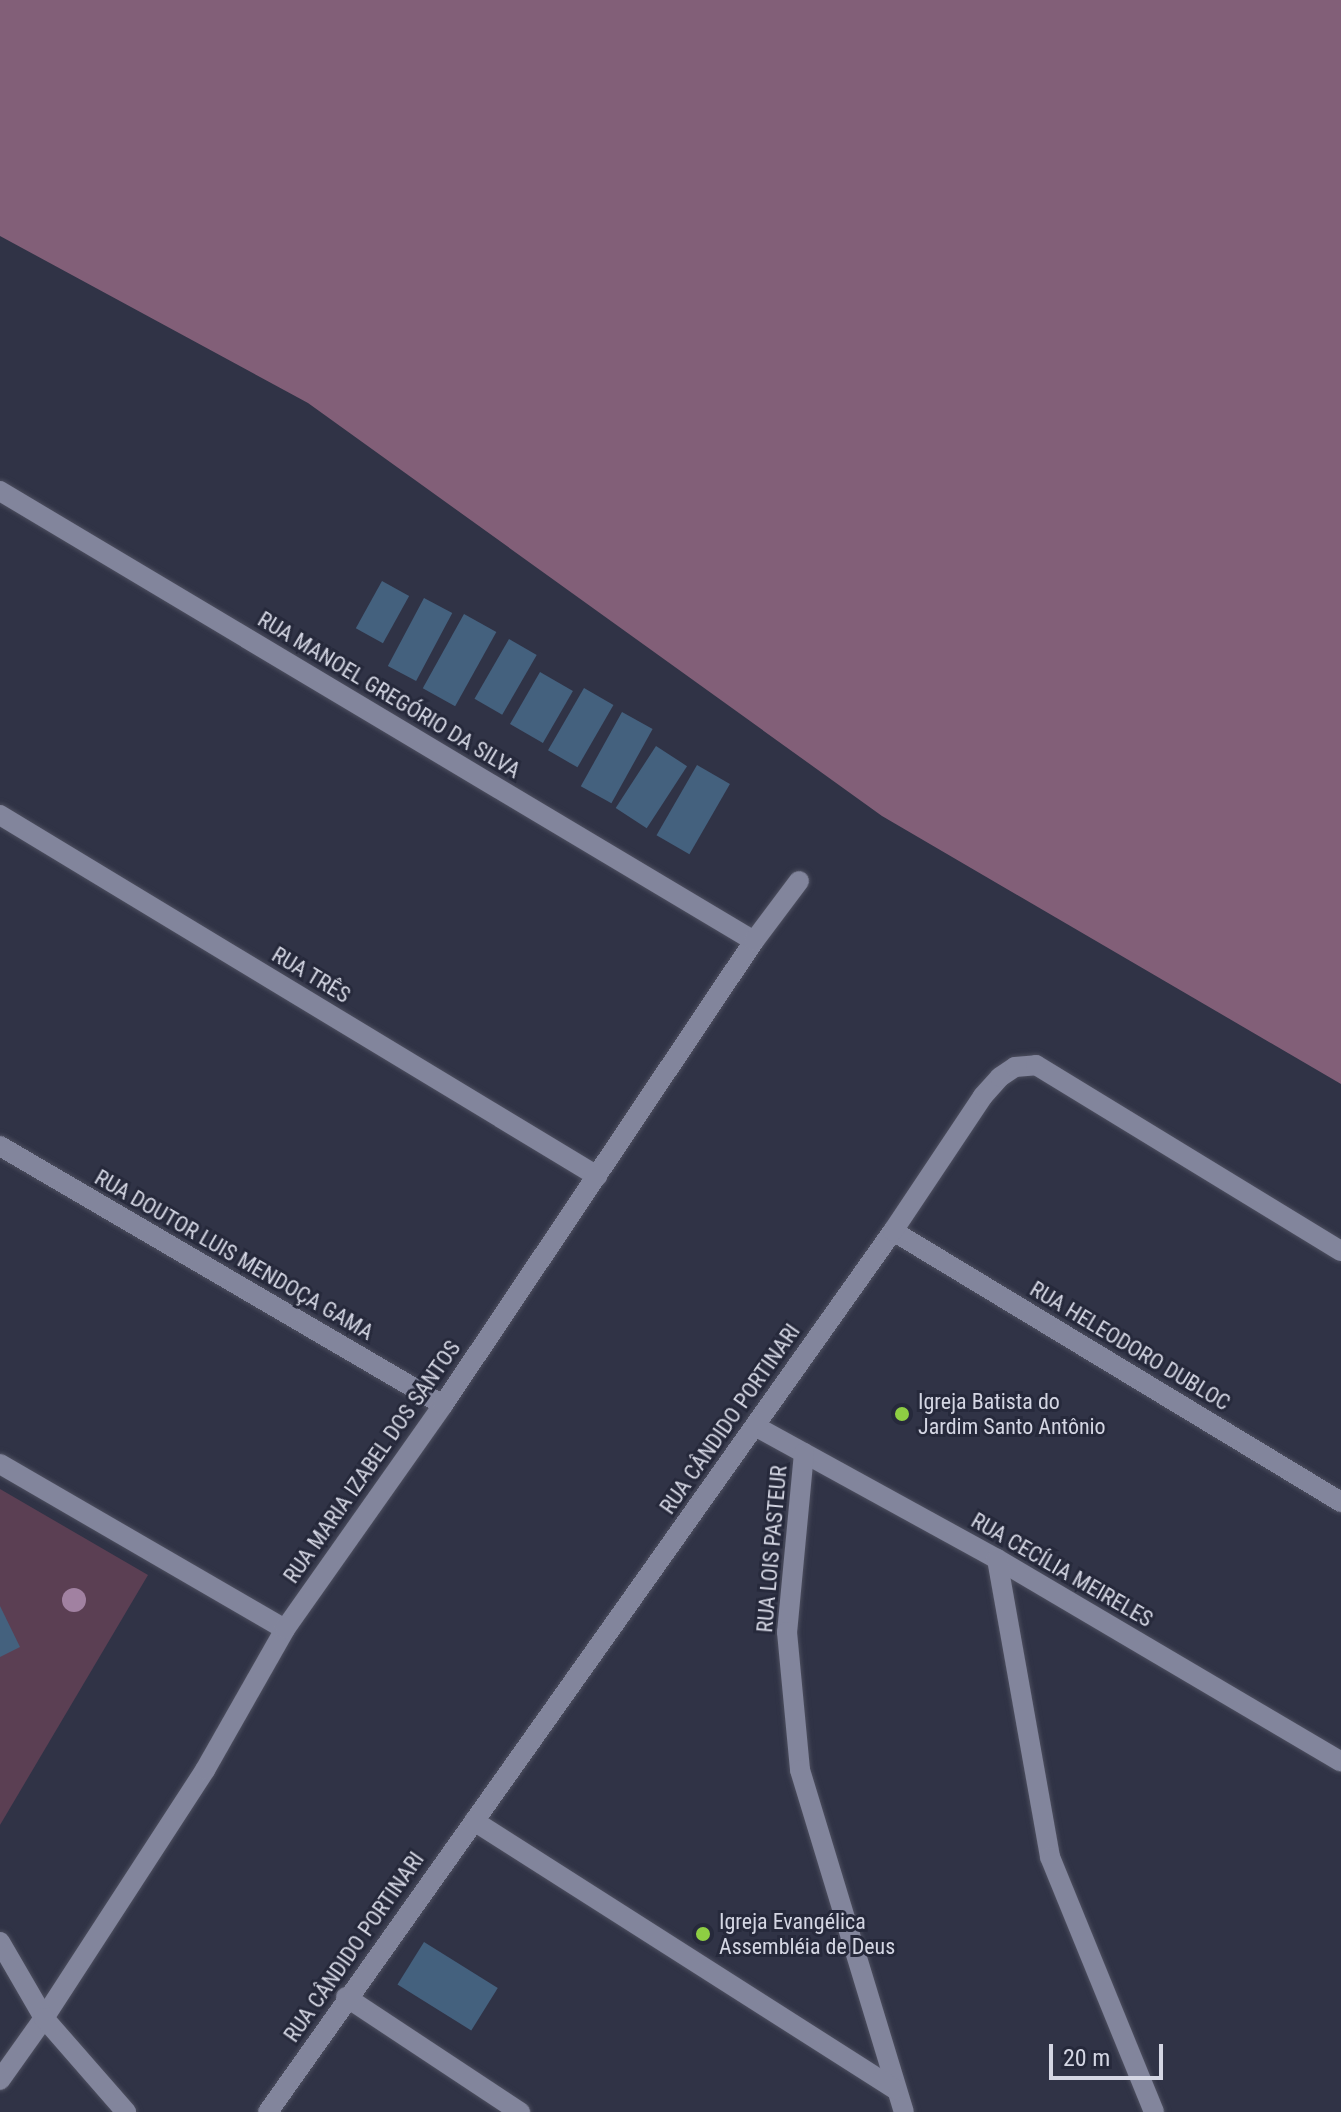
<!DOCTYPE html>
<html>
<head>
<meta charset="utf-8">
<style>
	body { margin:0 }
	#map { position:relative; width:1341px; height:2112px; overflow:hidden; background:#303346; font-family:"Roboto Condensed",sans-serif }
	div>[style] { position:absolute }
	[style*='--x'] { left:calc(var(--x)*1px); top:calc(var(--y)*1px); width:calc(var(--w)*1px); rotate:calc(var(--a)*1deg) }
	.green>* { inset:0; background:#5b3f53 }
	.forest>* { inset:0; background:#825f78 }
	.building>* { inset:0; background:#44617e; transform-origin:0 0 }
	.roads { filter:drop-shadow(0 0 2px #4d4f5f) drop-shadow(0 0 2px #4d4f5f) }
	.minor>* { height:20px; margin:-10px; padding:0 10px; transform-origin:10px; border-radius:10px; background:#82859c }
	.tertiary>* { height:20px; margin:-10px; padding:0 10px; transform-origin:10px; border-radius:10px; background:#82859c }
	.trees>* { width:24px; height:24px; margin:-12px; border-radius:50%; background:#a181a1 }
	.dots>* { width:22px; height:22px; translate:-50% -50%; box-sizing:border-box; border:4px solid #26293b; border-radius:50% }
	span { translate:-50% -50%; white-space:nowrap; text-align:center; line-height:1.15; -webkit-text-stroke:6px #26293b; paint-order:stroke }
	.street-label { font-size:22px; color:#d4d6e3 }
	.poi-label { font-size:22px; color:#d4d6e3 }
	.left { translate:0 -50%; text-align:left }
	.scale { position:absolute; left:1049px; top:2044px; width:114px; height:36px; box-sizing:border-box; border:4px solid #d4d6e3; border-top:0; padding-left:10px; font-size:24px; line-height:28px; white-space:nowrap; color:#d4d6e3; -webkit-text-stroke:6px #26293b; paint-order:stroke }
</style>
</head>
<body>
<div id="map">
	<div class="green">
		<i style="clip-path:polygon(0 1489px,148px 1575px,0 1825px)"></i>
	</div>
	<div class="forest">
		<i style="clip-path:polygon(0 0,1341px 0,1341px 1084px,882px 816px,308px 403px,0 236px)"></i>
	</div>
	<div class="building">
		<i style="left:382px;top:581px;width:31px;height:54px;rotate:29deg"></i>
		<i style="left:424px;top:598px;width:32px;height:77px;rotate:28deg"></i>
		<i style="left:464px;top:614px;width:37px;height:85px;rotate:29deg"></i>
		<i style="left:509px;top:639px;width:32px;height:69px;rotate:30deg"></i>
		<i style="left:540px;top:672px;width:38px;height:60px;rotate:30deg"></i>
		<i style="left:584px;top:688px;width:34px;height:72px;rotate:30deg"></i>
		<i style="left:622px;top:712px;width:35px;height:85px;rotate:29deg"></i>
		<i style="left:656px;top:746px;width:37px;height:74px;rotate:33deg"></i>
		<i style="left:697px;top:765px;width:38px;height:81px;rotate:30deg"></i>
		<i style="clip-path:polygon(0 1606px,20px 1647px,0 1657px)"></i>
		<i style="left:424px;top:1942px;width:87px;height:50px;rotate:32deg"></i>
	</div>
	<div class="roads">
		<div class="minor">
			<i style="--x:0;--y:491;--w:878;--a:30.83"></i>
			<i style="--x:0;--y:815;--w:698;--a:31.16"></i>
			<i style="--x:0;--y:1146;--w:513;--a:30.31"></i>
			<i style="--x:893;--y:1231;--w:524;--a:31.17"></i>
			<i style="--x:755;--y:1426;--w:276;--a:28.8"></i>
			<i style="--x:997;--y:1559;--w:399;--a:30.5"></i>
			<i style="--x:804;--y:1453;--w:180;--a:95.4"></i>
			<i style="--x:787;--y:1632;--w:139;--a:84.6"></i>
			<i style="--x:800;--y:1770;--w:357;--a:73.1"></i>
			<i style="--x:0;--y:1464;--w:329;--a:30.1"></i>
			<i style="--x:997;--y:1559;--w:303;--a:79.9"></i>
			<i style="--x:1050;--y:1857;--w:275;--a:67.8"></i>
			<i style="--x:474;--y:1821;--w:499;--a:32.5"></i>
			<i style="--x:346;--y:1997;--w:209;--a:33.5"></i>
			<i style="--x:0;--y:2080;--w:76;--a:-54.6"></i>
			<i style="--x:44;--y:2018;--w:296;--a:-57"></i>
			<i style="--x:205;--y:1770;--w:162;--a:-60.4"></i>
			<i style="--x:285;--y:1629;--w:274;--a:-54.8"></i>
			<i style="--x:443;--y:1405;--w:559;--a:-56.17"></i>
			<i style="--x:754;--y:941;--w:75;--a:-53.1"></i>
			<i style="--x:268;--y:2112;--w:1080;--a:-54.65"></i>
			<i style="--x:893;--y:1231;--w:162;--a:-56.3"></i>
			<i style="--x:983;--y:1096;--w:25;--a:-48"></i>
			<i style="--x:1000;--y:1077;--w:18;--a:-34"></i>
			<i style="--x:1015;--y:1067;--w:21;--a:-5"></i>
			<i style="--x:1036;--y:1065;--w:357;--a:31.4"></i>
		</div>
		<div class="tertiary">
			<i style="--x:0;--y:1942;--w:88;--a:59.9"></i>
			<i style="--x:44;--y:2018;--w:125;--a:48.9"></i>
		</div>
	</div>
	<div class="trees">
		<i style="left:74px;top:1600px"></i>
	</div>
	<div class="dots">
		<i style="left:902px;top:1414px;background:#8ece43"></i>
		<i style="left:703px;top:1934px;background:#8ece43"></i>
	</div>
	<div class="street-label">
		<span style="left:389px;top:695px;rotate:31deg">RUA MANOEL GREGÓRIO DA SILVA</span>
		<span style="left:311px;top:975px;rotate:31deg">RUA TRÊS</span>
		<span style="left:234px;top:1255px;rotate:30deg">RUA DOUTOR LUIS MENDOÇA GAMA</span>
		<span style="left:1130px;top:1346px;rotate:31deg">RUA HELEODORO DUBLOC</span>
		<span style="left:730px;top:1419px;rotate:-55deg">RUA CÂNDIDO PORTINARI</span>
		<span style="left:372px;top:1462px;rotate:-55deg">RUA MARIA IZABEL DOS SANTOS</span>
		<span style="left:772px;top:1549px;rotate:-85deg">RUA LOIS PASTEUR</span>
		<span style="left:1062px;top:1570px;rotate:30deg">RUA CECÍLIA MEIRELES</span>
		<span style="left:354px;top:1947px;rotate:-55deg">RUA CÂNDIDO PORTINARI</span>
	</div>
	<div class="poi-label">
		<span class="left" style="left:918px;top:1414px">Igreja Batista do<br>Jardim Santo Antônio</span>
		<span class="left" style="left:719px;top:1934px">Igreja Evangélica<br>Assembléia de Deus</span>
	</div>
	<div class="scale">20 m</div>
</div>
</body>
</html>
